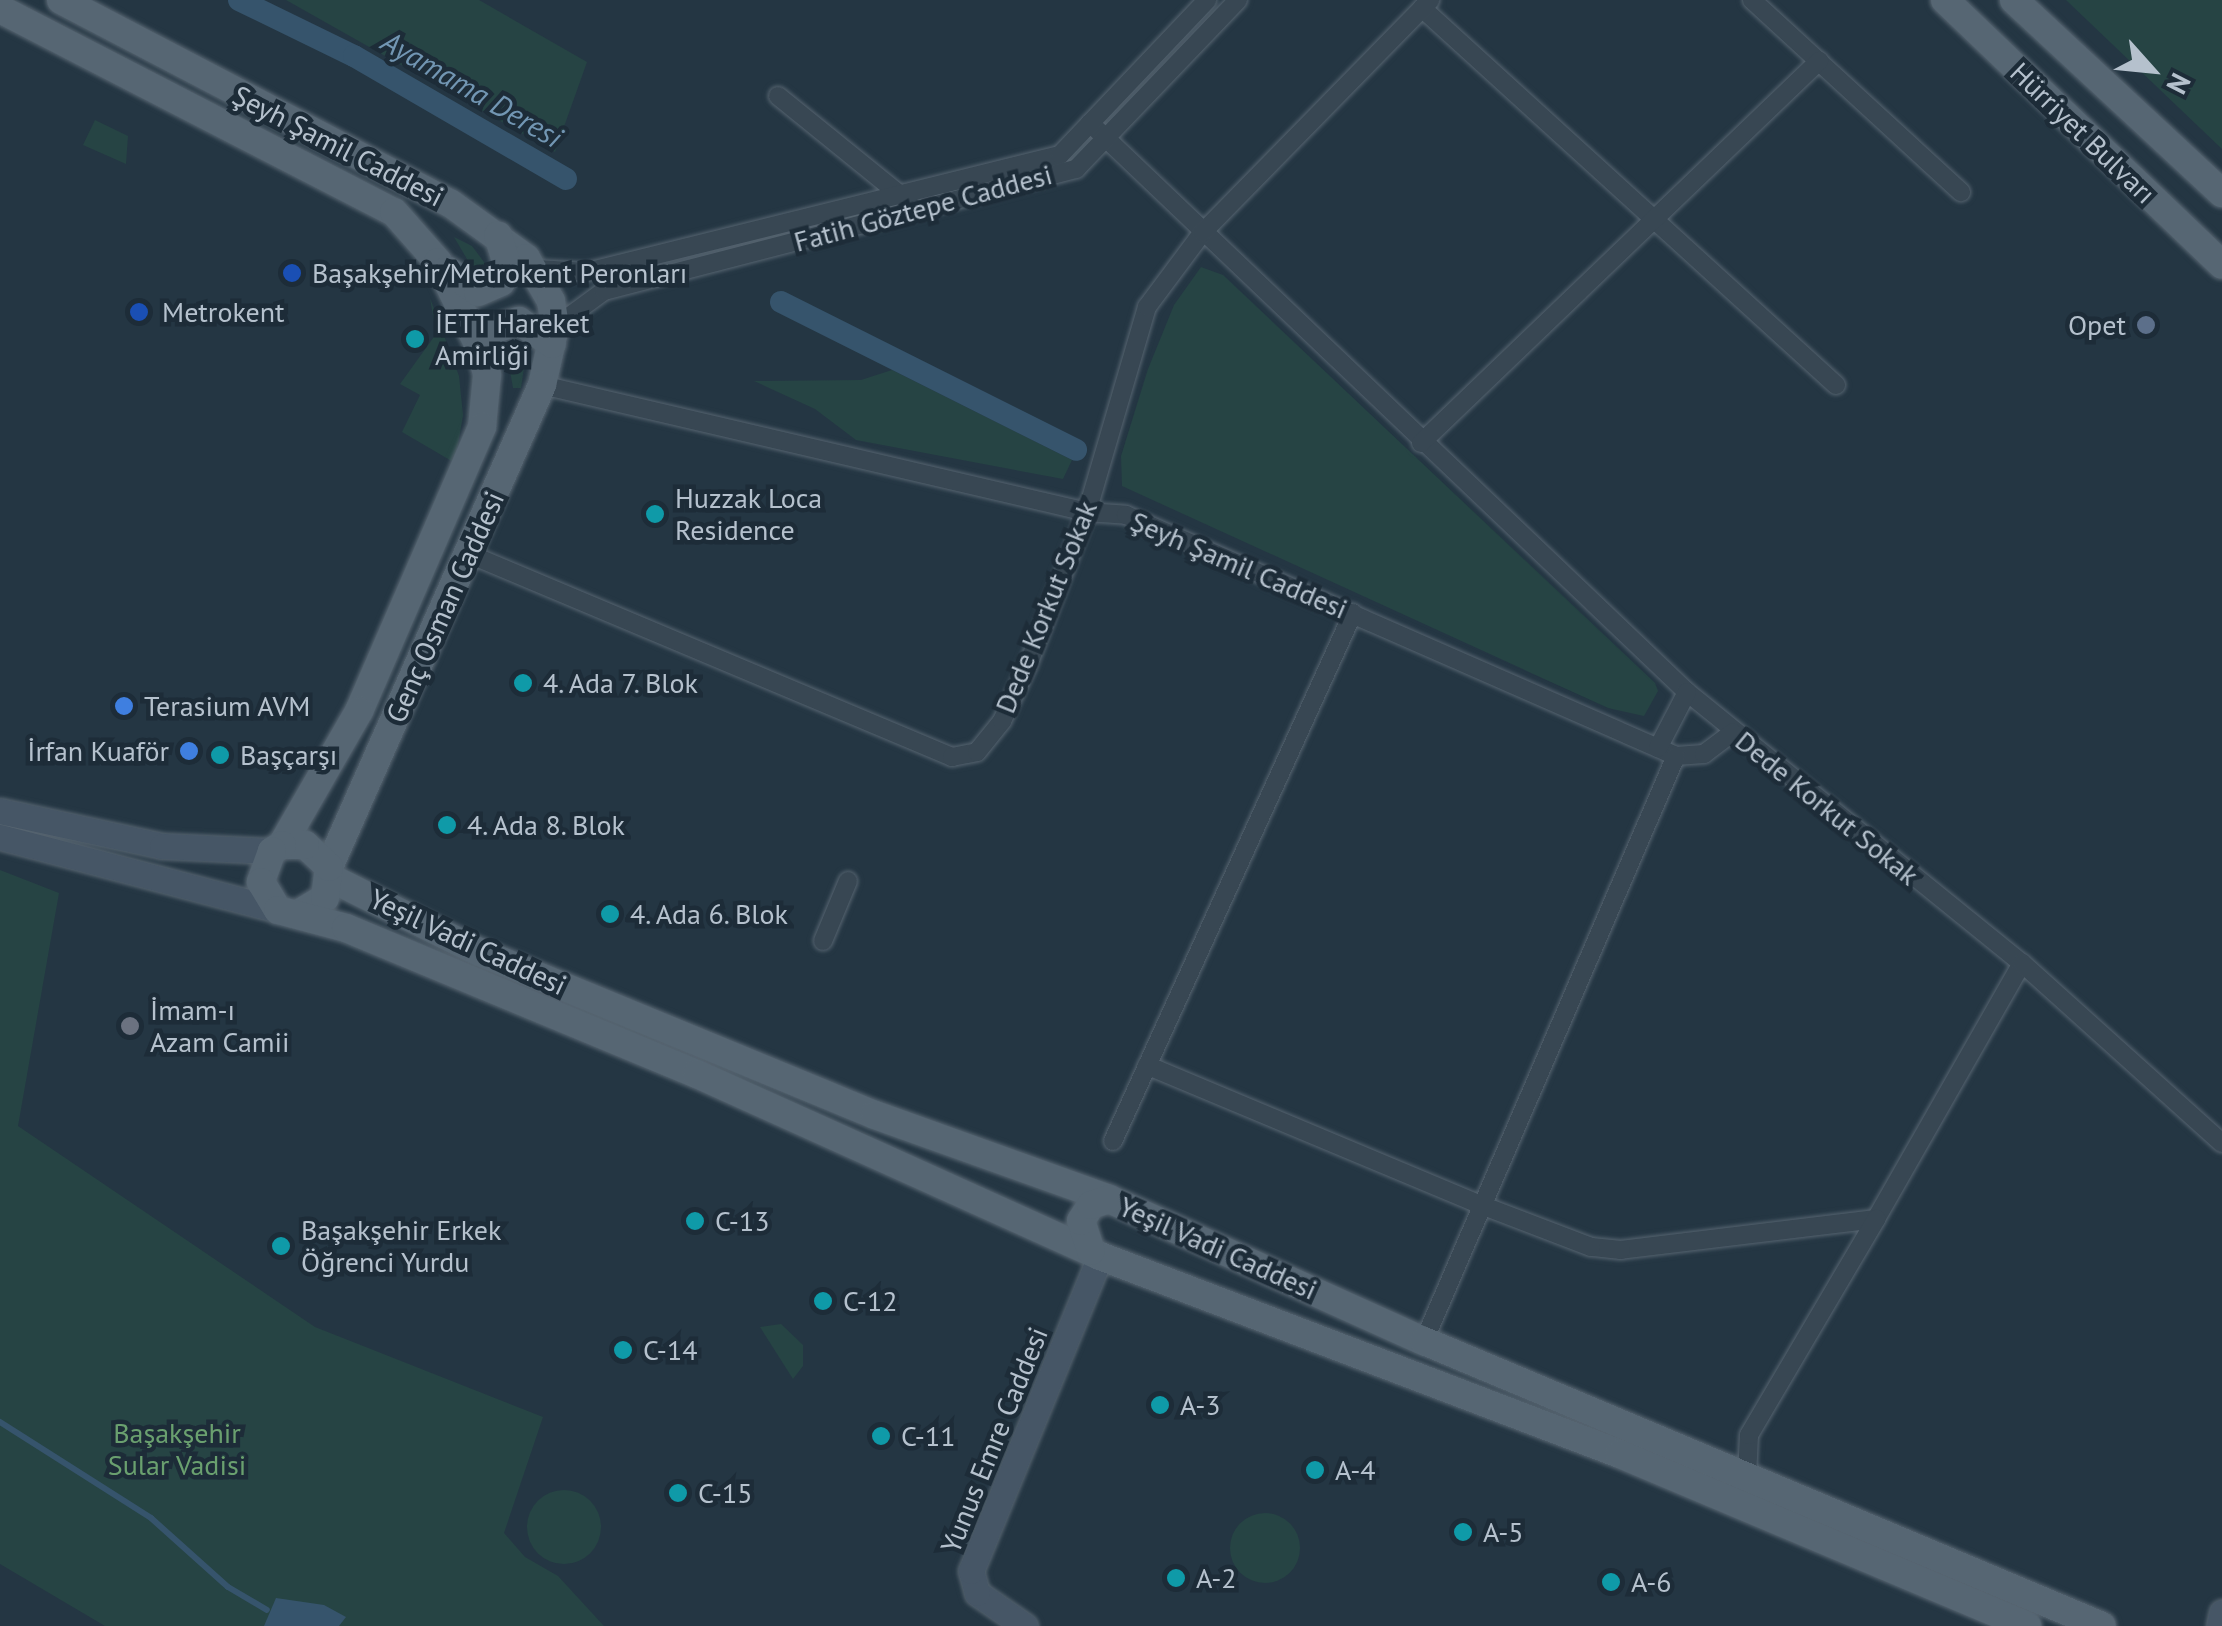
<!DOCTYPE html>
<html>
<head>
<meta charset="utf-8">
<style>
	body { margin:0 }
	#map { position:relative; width:2222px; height:1626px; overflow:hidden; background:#243643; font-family:"PT Sans",sans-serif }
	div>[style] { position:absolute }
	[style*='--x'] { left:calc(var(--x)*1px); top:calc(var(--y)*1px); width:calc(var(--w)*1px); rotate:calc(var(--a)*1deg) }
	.green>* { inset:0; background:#264444 }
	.round { border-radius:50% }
	.water>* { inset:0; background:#36546c }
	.stream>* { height:6px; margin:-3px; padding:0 3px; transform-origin:3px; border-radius:3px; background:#36546c }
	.canal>* { height:22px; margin:-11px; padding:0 11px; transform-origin:11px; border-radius:11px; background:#36546c }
	.roads { filter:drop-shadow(0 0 2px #566470) drop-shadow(0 0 2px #566470) }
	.street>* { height:18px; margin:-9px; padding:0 9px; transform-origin:9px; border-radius:9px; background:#384753 }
	.secondary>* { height:25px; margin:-12.5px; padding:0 12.5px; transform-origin:12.5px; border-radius:12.5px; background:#465666 }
	.primary>* { height:28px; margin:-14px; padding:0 14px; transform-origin:14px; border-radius:14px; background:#566673 }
	.dots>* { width:28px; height:28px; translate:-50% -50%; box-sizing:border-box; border:5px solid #1d2c38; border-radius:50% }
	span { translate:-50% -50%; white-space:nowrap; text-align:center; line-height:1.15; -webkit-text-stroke:9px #1d2c38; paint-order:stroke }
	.street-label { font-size:28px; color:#b5c1cd }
	.poi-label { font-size:28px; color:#b5c1cd }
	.left { translate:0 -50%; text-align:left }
	.right { translate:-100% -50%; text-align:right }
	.park-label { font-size:28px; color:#6aa06f }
	.water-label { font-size:30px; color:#7296b3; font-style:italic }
	.north { position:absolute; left:2102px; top:20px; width:100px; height:100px; -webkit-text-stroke:8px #1d2c38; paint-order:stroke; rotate:117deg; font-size:28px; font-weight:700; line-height:40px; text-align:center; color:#b5c1cd }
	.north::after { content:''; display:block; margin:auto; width:35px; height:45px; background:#b5c1cd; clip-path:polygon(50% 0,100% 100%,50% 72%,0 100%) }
</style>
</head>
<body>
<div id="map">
	<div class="green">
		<i style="clip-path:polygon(286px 0,479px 0,587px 62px,555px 152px)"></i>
		<i style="clip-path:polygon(2066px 0,2222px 0,2222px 149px)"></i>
		<i style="clip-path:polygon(95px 120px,128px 136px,126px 164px,83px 145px)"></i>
		<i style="clip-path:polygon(454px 237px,472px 246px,490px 270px,474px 271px)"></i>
		<i style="clip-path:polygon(1201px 267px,1223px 275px,1655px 683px,1658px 691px,1644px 716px,1608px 708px,1122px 486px,1121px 456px,1148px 369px,1174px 305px)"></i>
		<i style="clip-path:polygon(430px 298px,459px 376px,463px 415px,455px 463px,402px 432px,420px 395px,400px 384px,436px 334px)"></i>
		<i style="clip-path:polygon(513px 346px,526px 353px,521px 388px,513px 388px,507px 354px)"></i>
		<i style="clip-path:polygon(892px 370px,1072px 460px,1063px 479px,856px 440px,815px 409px,754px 381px,861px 380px)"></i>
		<i style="clip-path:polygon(0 870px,59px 893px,18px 1126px,315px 1327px,543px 1417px,504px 1533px,525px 1557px,558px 1576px,604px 1626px,105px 1626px,0 1564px)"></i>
		<i style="clip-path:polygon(781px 1324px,803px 1345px,803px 1366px,793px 1379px,760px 1327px)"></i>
		<i class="round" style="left:527px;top:1490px;width:74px;height:74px"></i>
		<i class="round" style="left:1230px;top:1513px;width:70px;height:70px"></i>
	</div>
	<div class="water">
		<i style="clip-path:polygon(276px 1598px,324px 1605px,346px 1617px,339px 1626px,264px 1626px)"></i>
	</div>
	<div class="stream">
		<i style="--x:0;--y:1422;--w:179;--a:32.4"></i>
		<i style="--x:151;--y:1518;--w:103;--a:41.9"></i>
		<i style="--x:228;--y:1587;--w:45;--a:30.5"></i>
	</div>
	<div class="canal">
		<i style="--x:239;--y:0;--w:128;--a:26"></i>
		<i style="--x:354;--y:56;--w:245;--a:30.1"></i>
		<i style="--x:781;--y:302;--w:330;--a:26.6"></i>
	</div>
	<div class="roads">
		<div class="street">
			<i style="--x:1752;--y:0;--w:284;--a:42.6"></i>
			<i style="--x:1422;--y:8;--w:560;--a:42.32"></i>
			<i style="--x:778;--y:96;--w:169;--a:39"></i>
			<i style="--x:1090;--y:123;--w:825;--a:43.62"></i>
			<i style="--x:1687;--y:692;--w:431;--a:39"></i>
			<i style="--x:2022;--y:963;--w:295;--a:119.7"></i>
			<i style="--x:1876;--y:1219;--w:257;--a:173.1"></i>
			<i style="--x:1621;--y:1250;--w:30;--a:-174"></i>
			<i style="--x:1591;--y:1247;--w:118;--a:-159.1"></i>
			<i style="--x:1481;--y:1205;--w:362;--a:-157.3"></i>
			<i style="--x:536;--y:269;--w:51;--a:3.4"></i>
			<i style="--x:587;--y:272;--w:487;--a:-13.9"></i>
			<i style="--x:1060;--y:155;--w:214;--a:-46.5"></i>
			<i style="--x:555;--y:327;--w:61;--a:-36.3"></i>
			<i style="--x:604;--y:291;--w:488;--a:-14.5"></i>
			<i style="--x:1076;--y:169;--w:234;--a:-46.2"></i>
			<i style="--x:542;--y:385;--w:560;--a:13.12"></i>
			<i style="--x:1087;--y:512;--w:39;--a:4"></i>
			<i style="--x:1126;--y:515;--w:600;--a:23.66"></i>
			<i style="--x:1676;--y:756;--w:28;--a:-4"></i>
			<i style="--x:1704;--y:754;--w:36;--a:-37"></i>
			<i style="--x:1421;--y:443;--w:552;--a:-43.82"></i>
			<i style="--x:469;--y:554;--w:524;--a:22.8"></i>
			<i style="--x:952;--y:757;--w:25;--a:-11"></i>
			<i style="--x:977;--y:752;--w:40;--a:-51"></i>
			<i style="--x:1002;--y:721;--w:62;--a:-65.1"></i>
			<i style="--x:1028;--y:665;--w:164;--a:-68.9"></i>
			<i style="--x:1087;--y:512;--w:214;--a:-73.7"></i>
			<i style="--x:1147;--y:307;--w:94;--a:-53.3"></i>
			<i style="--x:1203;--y:232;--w:325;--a:-45.6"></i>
			<i style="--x:1658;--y:748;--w:63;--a:-62.6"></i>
			<i style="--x:823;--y:941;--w:65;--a:-67.4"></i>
			<i style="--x:2022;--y:963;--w:269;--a:42"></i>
			<i style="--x:1113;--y:1141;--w:580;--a:-65.56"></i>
			<i style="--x:1424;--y:1341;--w:637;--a:-66.7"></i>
			<i style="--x:1747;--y:1476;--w:41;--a:-87.2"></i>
			<i style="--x:1749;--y:1435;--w:251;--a:-59.5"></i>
		</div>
		<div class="secondary">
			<i style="--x:0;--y:811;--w:166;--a:12.2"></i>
			<i style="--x:162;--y:846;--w:110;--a:2.6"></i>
			<i style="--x:0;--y:837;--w:287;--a:14.7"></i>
			<i style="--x:1025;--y:1626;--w:58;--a:-145.5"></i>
			<i style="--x:977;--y:1593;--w:23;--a:-105"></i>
			<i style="--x:971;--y:1571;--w:340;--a:-67.7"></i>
			<i style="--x:2219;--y:1626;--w:14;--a:-78"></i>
		</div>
		<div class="primary">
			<i style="--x:61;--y:0;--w:439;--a:27.6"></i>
			<i style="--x:450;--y:203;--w:94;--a:35.9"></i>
			<i style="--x:526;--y:258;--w:50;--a:59.8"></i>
			<i style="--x:551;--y:301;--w:26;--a:81"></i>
			<i style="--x:555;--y:327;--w:59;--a:102.6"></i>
			<i style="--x:542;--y:385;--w:527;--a:113.84"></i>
			<i style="--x:1945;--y:0;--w:383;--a:43.7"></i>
			<i style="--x:2014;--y:0;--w:284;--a:42.9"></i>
			<i style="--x:0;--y:9;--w:443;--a:27.3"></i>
			<i style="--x:394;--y:212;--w:67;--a:48.7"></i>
			<i style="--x:438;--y:262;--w:96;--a:64"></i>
			<i style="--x:480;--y:348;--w:28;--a:75"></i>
			<i style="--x:487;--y:375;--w:52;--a:95.5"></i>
			<i style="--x:482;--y:427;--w:309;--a:113.4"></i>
			<i style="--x:359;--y:711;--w:155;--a:119.9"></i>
			<i style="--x:447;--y:270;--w:38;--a:35"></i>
			<i style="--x:478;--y:292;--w:25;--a:-23"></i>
			<i style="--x:501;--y:282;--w:16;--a:-63"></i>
			<i style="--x:508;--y:268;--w:34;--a:-107"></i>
			<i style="--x:480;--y:348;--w:18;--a:-63"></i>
			<i style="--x:488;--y:332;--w:33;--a:-20"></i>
			<i style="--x:519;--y:321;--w:40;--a:34.9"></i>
			<i style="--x:331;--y:878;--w:163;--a:26.6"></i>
			<i style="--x:477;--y:951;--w:430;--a:22.4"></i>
			<i style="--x:875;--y:1115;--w:249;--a:19.7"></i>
			<i style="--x:1109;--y:1199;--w:346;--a:24.3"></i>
			<i style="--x:1424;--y:1341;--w:735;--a:22.8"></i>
			<i style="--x:298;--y:914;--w:31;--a:-31"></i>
			<i style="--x:325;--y:898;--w:31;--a:-83"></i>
			<i style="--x:329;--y:867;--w:33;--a:-137"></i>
			<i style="--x:305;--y:845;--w:23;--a:180"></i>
			<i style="--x:282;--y:845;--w:12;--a:149"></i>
			<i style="--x:272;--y:851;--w:33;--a:110"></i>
			<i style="--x:261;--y:882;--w:33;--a:59"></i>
			<i style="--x:278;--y:910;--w:70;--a:14.8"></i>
			<i style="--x:346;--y:928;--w:380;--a:22.6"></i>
			<i style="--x:697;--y:1074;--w:442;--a:24.3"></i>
			<i style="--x:1100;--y:1256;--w:556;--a:20.85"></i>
			<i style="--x:1620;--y:1454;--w:442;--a:22.9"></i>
			<i style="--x:1091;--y:1251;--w:32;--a:-108"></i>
			<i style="--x:1081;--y:1221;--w:19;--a:-58"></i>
			<i style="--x:1091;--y:1205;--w:19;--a:-18"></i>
		</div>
	</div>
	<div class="dots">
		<i style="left:292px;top:273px;background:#1a4fb4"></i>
		<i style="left:139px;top:312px;background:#1a4fb4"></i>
		<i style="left:2146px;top:325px;background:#5c6f8a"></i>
		<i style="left:415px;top:339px;background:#0f9aa8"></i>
		<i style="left:655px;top:514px;background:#0f9aa8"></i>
		<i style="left:523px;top:683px;background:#0f9aa8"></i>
		<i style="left:124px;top:706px;background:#3f7fe0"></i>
		<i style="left:189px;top:751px;background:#3f7fe0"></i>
		<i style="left:220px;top:755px;background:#0f9aa8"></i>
		<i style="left:447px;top:825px;background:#0f9aa8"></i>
		<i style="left:610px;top:914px;background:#0f9aa8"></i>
		<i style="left:130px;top:1026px;background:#6b7280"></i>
		<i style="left:695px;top:1221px;background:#0f9aa8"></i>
		<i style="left:281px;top:1246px;background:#0f9aa8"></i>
		<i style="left:823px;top:1301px;background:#0f9aa8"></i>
		<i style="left:623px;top:1350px;background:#0f9aa8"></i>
		<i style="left:1160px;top:1405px;background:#0f9aa8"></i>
		<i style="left:881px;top:1436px;background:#0f9aa8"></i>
		<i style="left:1315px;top:1470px;background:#0f9aa8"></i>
		<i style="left:678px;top:1493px;background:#0f9aa8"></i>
		<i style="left:1463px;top:1532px;background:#0f9aa8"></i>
		<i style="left:1176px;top:1578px;background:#0f9aa8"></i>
		<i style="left:1611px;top:1582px;background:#0f9aa8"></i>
	</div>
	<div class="street-label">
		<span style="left:2083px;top:133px;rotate:44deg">Hürriyet Bulvarı</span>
		<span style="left:338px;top:146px;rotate:27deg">Şeyh Şamil Caddesi</span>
		<span style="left:923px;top:208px;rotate:-15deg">Fatih Göztepe Caddesi</span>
		<span style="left:1239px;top:565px;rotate:23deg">Şeyh Şamil Caddesi</span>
		<span style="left:445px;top:607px;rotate:-66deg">Genç Osman Caddesi</span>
		<span style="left:1046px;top:607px;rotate:-68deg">Dede Korkut Sokak</span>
		<span style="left:1827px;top:808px;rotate:39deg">Dede Korkut Sokak</span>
		<span style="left:468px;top:942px;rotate:25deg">Yeşil Vadi Caddesi</span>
		<span style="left:1218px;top:1248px;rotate:24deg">Yeşil Vadi Caddesi</span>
		<span style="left:994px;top:1440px;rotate:-68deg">Yunus Emre Caddesi</span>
	</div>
	<div class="poi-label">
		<span class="left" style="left:312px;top:273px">Başakşehir/Metrokent Peronları</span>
		<span class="left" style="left:162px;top:312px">Metrokent</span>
		<span class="left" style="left:435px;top:339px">İETT Hareket<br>Amirliği</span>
		<span class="right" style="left:2126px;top:325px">Opet</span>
		<span class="left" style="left:675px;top:514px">Huzzak Loca<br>Residence</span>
		<span class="left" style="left:543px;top:683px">4. Ada 7. Blok</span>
		<span class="left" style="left:144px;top:706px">Terasium AVM</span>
		<span class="right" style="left:169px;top:751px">İrfan Kuaför</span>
		<span class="left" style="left:240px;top:755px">Başçarşı</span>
		<span class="left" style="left:467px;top:825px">4. Ada 8. Blok</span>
		<span class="left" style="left:630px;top:914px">4. Ada 6. Blok</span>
		<span class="left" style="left:150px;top:1026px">İmam-ı<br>Azam Camii</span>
		<span class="left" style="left:715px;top:1221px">C-13</span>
		<span class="left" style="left:301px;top:1246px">Başakşehir Erkek<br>Öğrenci Yurdu</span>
		<span class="left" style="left:843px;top:1301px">C-12</span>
		<span class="left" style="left:643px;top:1350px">C-14</span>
		<span class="left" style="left:1180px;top:1405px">A-3</span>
		<span class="left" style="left:901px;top:1436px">C-11</span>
		<span class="left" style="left:1335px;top:1470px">A-4</span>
		<span class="left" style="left:698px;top:1493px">C-15</span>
		<span class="left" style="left:1483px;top:1532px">A-5</span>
		<span class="left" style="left:1196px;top:1578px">A-2</span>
		<span class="left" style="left:1631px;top:1582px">A-6</span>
	</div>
	<div class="park-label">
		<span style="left:177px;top:1449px">Başakşehir<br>Sular Vadisi</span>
	</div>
	<div class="water-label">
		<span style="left:472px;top:89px;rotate:30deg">Ayamama Deresi</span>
	</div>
	<div class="north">N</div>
</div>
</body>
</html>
